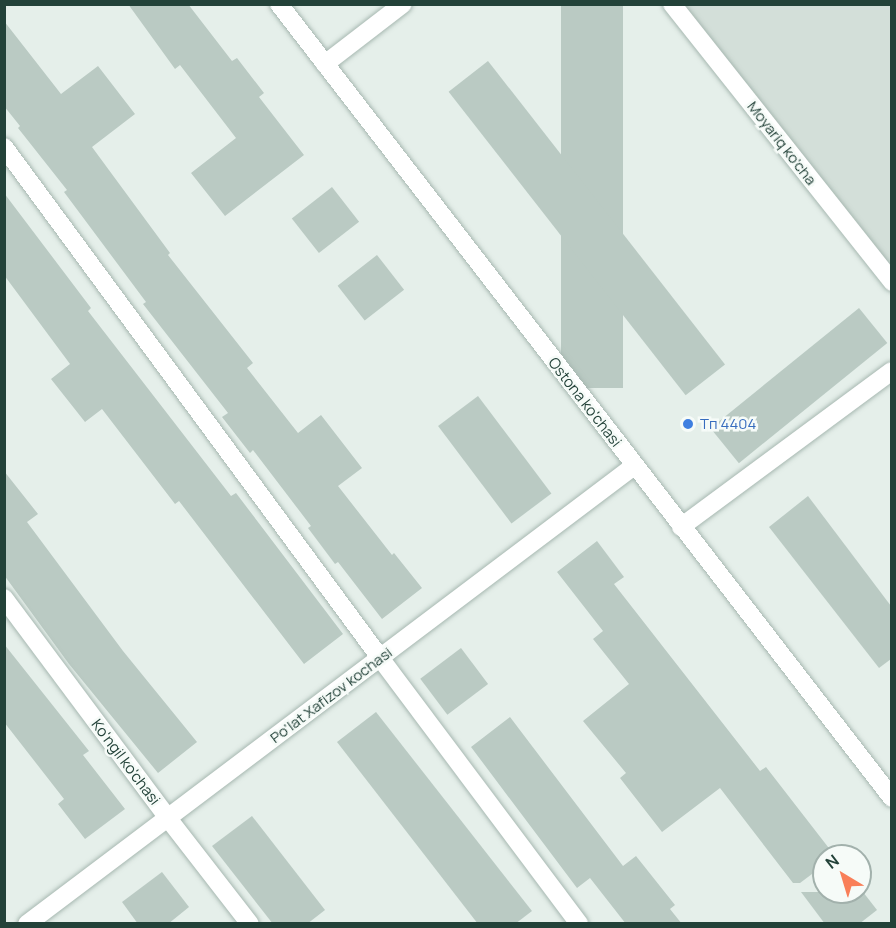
<!DOCTYPE html>
<html>
<head>
<meta charset="utf-8">
<style>
	body { margin:0 }
	#map { position:relative; width:896px; height:928px; overflow:hidden; background:#e5efea; font-family:Manrope,sans-serif }
	div>[style] { position:absolute }
	[style*='--x'] { left:calc(var(--x)*1px); top:calc(var(--y)*1px); width:calc(var(--w)*1px); rotate:calc(var(--a)*1deg) }
	.built>* { inset:0; background:#d3dfd9 }
	.building>* { inset:0; background:#bacac3; transform-origin:0 0 }
	.roads { filter:drop-shadow(0 0 2px #a7b8b1) drop-shadow(0 0 2px #a7b8b1) }
	.street>* { height:18px; margin:-9px; padding:0 9px; transform-origin:9px; border-radius:9px; background:#fff }
	.secondary>* { height:18px; margin:-9px; padding:0 9px; transform-origin:9px; border-radius:9px; background:#fff }
	.dots>* { width:16px; height:16px; translate:-50% -50%; box-sizing:border-box; border:3px solid #f6fbf8; border-radius:50% }
	span { translate:-50% -50%; white-space:nowrap; text-align:center; line-height:1.15; -webkit-text-stroke:5px #f6fbf8; paint-order:stroke }
	.street-label { font-size:15px; color:#234239 }
	.shop-label { font-size:15px; color:#366cbe }
	.left { translate:0 -50%; text-align:left }
	.frame { position:absolute; inset:0; border:6px solid #234239; pointer-events:none }
	.north { position:absolute; left:812px; top:844px; width:60px; height:60px; box-sizing:border-box; background:#f6fbf8; border:2px solid #a2b1ac; border-radius:50%; rotate:322deg; font-size:16px; font-weight:700; line-height:24px; text-align:center; color:#234239 }
	.north::after { content:''; display:block; margin:auto; width:21px; height:27px; background:#f97f59; clip-path:polygon(50% 0,100% 100%,50% 72%,0 100%) }
</style>
</head>
<body>
<div id="map">
	<div class="built">
		<i style="clip-path:polygon(683px 5px,891px 5px,891px 272px)"></i>
	</div>
	<div class="building">
		<i style="clip-path:polygon(128px 4px,188px 4px,232px 61px,237px 58px,264px 93px,259px 97px,304px 155px,225px 216px,191px 173px,236px 138px,180px 65px,175px 69px)"></i>
		<i style="left:561px;top:4px;width:62px;height:384px"></i>
		<i style="clip-path:polygon(4px 21px,61px 94px,98px 66px,135px 114px,92px 147px,170px 253px,168px 255px,253px 363px,247px 368px,298px 433px,321px 415px,362px 468px,338px 486px,392px 555px,394px 553px,422px 588px,382px 619px,338px 562px,335px 564px,308px 528px,311px 526px,253px 450px,250px 453px,222px 417px,228px 413px,143px 304px,146px 302px,64px 192px,67px 190px,18px 128px,20px 126px,4px 106px)"></i>
		<i style="left:488px;top:61px;width:385px;height:50px;rotate:52deg"></i>
		<i style="left:332px;top:187px;width:44px;height:51px;rotate:52deg"></i>
		<i style="clip-path:polygon(4px 193px,91px 308px,88px 311px,231px 496px,236px 493px,343px 634px,304px 664px,179px 501px,175px 504px,102px 409px,85px 422px,51px 379px,70px 364px,4px 275px)"></i>
		<i style="left:377px;top:255px;width:44px;height:50px;rotate:52deg"></i>
		<i style="left:859px;top:308px;width:45px;height:191px;rotate:51deg"></i>
		<i style="left:478px;top:396px;width:122px;height:50px;rotate:53deg"></i>
		<i style="clip-path:polygon(4px 471px,38px 514px,27px 522px,123px 651px,197px 742px,158px 773px,69px 664px,4px 575px)"></i>
		<i style="clip-path:polygon(808px 496px,891px 606px,891px 659px,879px 668px,769px 527px)"></i>
		<i style="clip-path:polygon(597px 541px,624px 577px,614px 584px,760px 771px,766px 767px,835px 856px,824px 856px,824px 865px,800px 883px,793px 883px,720px 788px,662px 832px,620px 778px,626px 773px,583px 721px,629px 684px,593px 639px,603px 631px,557px 572px)"></i>
		<i style="clip-path:polygon(4px 644px,89px 751px,83px 755px,125px 809px,85px 839px,58px 804px,64px 799px,4px 722px)"></i>
		<i style="left:461px;top:648px;width:45px;height:51px;rotate:53deg"></i>
		<i style="clip-path:polygon(376px 712px,532px 911px,515px 924px,478px 924px,337px 742px)"></i>
		<i style="clip-path:polygon(510px 717px,623px 866px,636px 856px,675px 905px,670px 909px,682px 924px,626px 924px,590px 878px,577px 888px,471px 747px)"></i>
		<i style="clip-path:polygon(252px 816px,325px 910px,307px 924px,273px 924px,212px 846px)"></i>
		<i style="clip-path:polygon(162px 872px,189px 907px,168px 924px,138px 924px,122px 902px)"></i>
		<i style="clip-path:polygon(801px 892px,863px 892px,877px 910px,859px 924px,825px 924px)"></i>
	</div>
	<div class="roads">
		<div class="street">
			<i style="--x:672;--y:4;--w:355;--a:51.6"></i>
			<i style="--x:325;--y:64;--w:98;--a:-37.6"></i>
			<i style="--x:4;--y:147;--w:636;--a:53.63"></i>
			<i style="--x:381;--y:659;--w:331;--a:53.2"></i>
			<i style="--x:681;--y:527;--w:262;--a:-36.5"></i>
			<i style="--x:4;--y:598;--w:273;--a:53.3"></i>
			<i style="--x:167;--y:817;--w:135;--a:52.2"></i>
			<i style="--x:27;--y:924;--w:760;--a:-37.04"></i>
		</div>
		<div class="secondary">
			<i style="--x:279;--y:4;--w:1003;--a:52.33"></i>
		</div>
	</div>
	<div class="dots">
		<i style="left:688px;top:424px;background:#3f7fe0"></i>
	</div>
	<div class="street-label">
		<span style="left:782px;top:143px;rotate:52deg">Moyariq ko'cha</span>
		<span style="left:585px;top:402px;rotate:52deg">Ostona ko'chasi</span>
		<span style="left:331px;top:695px;rotate:-37deg">Po'lat Xafizov kochasi</span>
		<span style="left:126px;top:762px;rotate:53deg">Ko'ngil ko'chasi</span>
	</div>
	<div class="shop-label">
		<span class="left" style="left:700px;top:424px">Тп 4404</span>
	</div>
	<div class="frame"></div>
	<div class="north">N</div>
</div>
</body>
</html>
